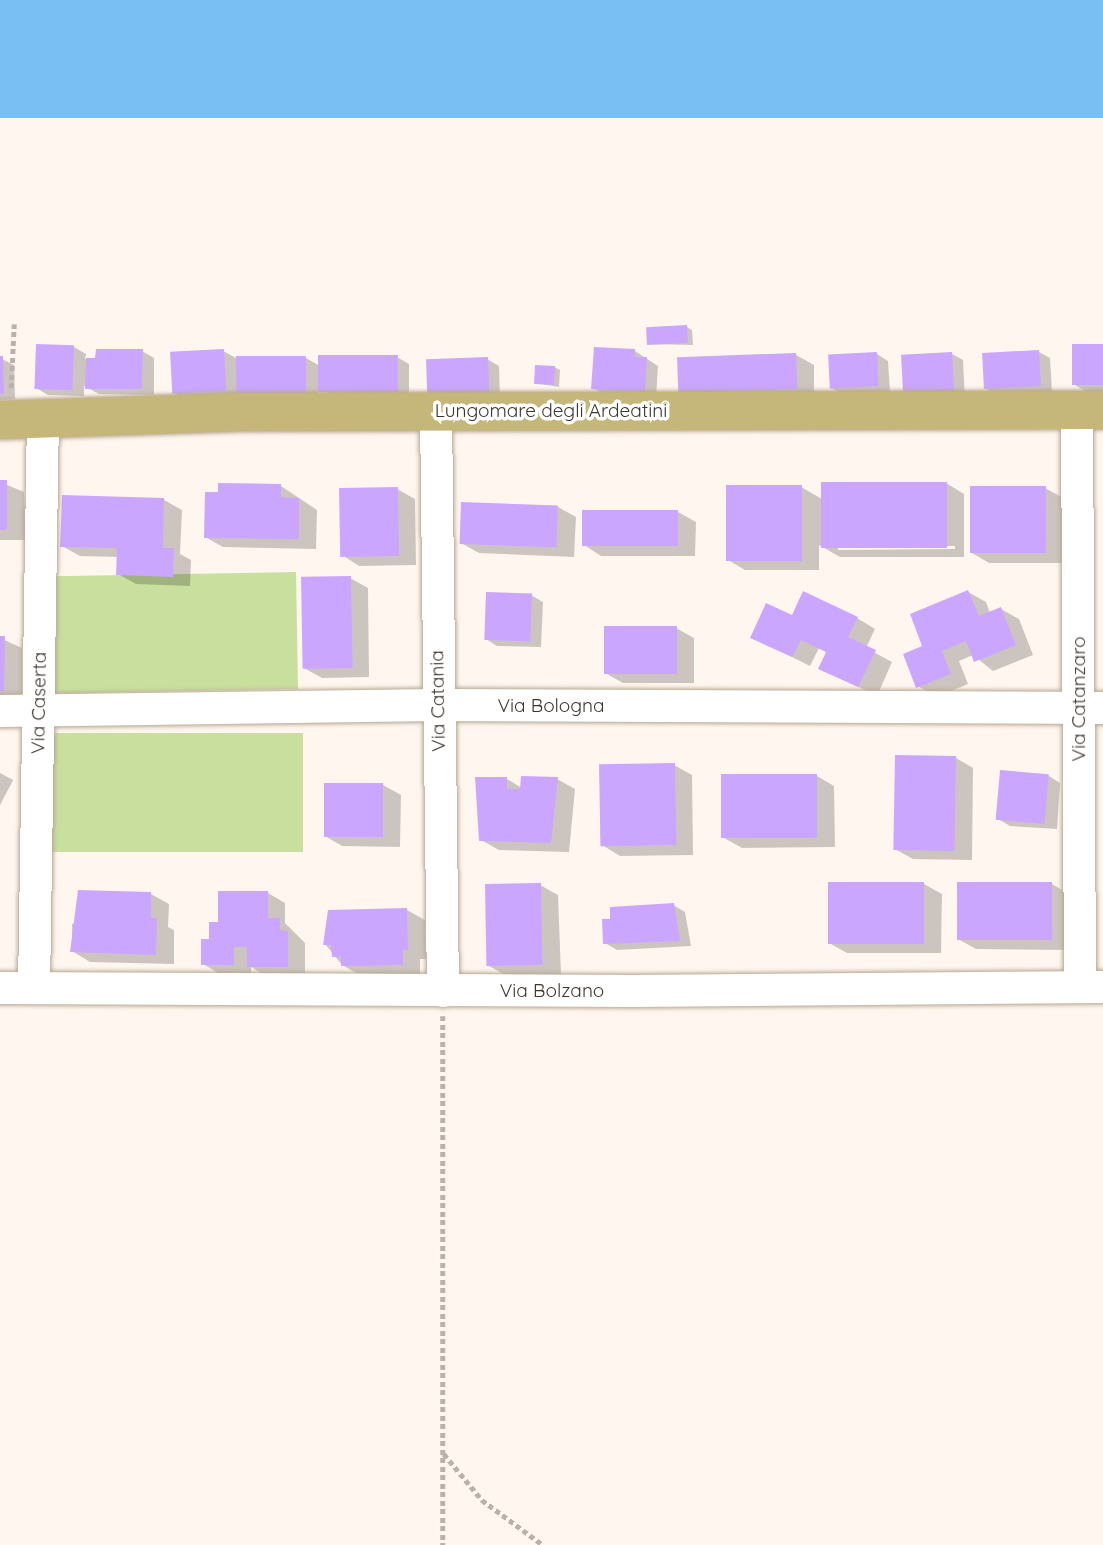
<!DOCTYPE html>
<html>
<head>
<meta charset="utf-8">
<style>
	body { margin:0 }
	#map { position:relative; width:1103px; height:1545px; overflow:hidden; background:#fff7ef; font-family:Quicksand,sans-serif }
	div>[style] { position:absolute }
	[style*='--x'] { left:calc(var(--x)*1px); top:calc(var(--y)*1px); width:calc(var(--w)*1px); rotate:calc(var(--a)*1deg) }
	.green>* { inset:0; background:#c9df9e; transform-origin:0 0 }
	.water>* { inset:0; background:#7abff3; transform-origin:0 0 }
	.shadow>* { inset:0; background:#0003; transform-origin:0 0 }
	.building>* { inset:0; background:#caa6fe; transform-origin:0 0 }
	.path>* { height:4.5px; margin-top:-2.25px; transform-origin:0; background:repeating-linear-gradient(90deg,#bab2aa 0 5px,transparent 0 8.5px) }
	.roads { filter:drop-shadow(0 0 2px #b8a793) drop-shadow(0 0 2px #b8a793) }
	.minor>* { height:32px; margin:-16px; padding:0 16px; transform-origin:16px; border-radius:16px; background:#fff }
	.major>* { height:38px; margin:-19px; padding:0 19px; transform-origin:19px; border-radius:19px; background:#c5b679 }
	span { translate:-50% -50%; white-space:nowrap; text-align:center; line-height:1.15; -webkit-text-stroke:7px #fff; paint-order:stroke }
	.street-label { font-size:19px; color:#3d362e }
</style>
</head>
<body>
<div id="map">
	<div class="green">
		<i style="left:296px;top:572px;width:117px;height:244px;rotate:89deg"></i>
		<i style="left:303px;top:733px;width:119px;height:252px;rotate:90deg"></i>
	</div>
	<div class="water">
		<i style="left:0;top:0;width:1103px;height:118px"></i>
	</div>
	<div class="shadow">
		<i style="clip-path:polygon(687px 327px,692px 330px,693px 345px,649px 344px)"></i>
		<i style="clip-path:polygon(1103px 345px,1103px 392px,1087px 392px,1075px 385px)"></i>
		<i style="clip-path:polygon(74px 347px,86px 354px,85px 359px,142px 351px,154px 358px,154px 395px,99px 394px,84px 386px,84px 396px,48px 395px,36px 388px)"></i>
		<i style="clip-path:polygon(223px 351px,238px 359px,306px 358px,320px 366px,397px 357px,409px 364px,409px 398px,332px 399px,320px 383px,317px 400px,186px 399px,174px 393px)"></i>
		<i style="clip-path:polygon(635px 351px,658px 366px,656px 398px,605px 395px,593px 388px)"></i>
		<i style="clip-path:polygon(1039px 352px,1050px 358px,1052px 392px,998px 396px,986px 389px)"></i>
		<i style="clip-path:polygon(877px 354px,888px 361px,890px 392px,843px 394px,831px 388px)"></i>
		<i style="clip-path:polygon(952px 354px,963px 360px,965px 400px,916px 402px)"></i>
		<i style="clip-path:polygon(796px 355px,814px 365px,814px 398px,697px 401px,679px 390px)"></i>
		<i style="clip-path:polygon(0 358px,14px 365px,15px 399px,0 400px)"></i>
		<i style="clip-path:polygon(487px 359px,499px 366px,500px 400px,441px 402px)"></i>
		<i style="clip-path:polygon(554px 367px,560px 370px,559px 387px,536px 383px)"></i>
		<i style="clip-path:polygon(0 482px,24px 492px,26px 540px,0 540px)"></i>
		<i style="clip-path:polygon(evenodd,946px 483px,964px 494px,964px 557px,840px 557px,819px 545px,819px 570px,745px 570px,728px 560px,801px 487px,822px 499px,946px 483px,838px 546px,955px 546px,955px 549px,838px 550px,838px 546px)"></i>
		<i style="clip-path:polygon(281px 486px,317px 510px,316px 549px,223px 547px,205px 537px)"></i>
		<i style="clip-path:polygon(1045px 488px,1063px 498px,1064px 563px,989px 563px,972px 553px)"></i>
		<i style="clip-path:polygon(397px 489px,415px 499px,416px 565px,359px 566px,342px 555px)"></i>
		<i style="clip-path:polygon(164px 500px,182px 510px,180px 554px,191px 560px,190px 586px,136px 584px,118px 574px,119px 557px,80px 556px,62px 546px)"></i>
		<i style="clip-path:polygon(558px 507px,576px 517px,574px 557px,479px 553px,461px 543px)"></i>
		<i style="clip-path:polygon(678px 512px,696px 522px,695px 556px,601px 556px,584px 545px)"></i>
		<i style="clip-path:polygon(350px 578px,368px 588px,369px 677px,322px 678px,304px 668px)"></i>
		<i style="clip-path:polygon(968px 592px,986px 602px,990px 613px,1001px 609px,1019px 619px,1033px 655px,993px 671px,973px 655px,959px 661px,968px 684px,936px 697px,918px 686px,925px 647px)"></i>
		<i style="clip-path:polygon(531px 595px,543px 602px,541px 647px,497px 646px,486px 639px)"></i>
		<i style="clip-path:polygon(793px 617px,857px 618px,875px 629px,866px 648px,892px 662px,877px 696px,820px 668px,828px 653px,819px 648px,810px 666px,752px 637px)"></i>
		<i style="clip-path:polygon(676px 628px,694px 638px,694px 683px,623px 683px,605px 673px)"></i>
		<i style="clip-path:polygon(0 638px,22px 648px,22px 700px,0 700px)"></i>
		<i style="clip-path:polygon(956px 758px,973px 768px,972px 860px,913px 859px,895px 849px)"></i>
		<i style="clip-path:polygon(674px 765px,692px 775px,693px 855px,620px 856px,602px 845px)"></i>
		<i style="left:0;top:773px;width:15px;height:63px;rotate:28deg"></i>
		<i style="clip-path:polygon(817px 776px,834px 786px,835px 847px,742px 848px,724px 838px)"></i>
		<i style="clip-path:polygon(1049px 776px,1060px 783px,1057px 829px,1010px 826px,998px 819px)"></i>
		<i style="clip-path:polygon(507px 779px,522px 788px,557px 779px,575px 789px,569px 852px,499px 850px,481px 840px)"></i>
		<i style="clip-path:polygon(383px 785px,401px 795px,400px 847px,342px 846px,325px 836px)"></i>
		<i style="clip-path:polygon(829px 884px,924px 884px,942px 894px,941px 953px,847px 953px,829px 943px)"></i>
		<i style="clip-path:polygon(1052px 884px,1069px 894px,1069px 950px,976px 949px,958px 939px)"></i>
		<i style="clip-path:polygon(540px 885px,558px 895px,561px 975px,507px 976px,489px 966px)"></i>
		<i style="clip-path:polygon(268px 893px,285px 903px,285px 923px,305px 943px,305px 976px,267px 976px,251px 967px,251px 974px,220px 974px,203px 964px,220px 923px)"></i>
		<i style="clip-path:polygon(151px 894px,169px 904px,168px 927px,174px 930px,174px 964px,90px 962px,72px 951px,72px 924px)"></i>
		<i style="clip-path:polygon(673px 905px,685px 912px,691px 946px,617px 950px,605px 943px)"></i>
		<i style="clip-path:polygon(407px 910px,425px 920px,426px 959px,420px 959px,420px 974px,360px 975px,342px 965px,325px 944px)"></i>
	</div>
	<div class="building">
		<i style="left:687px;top:325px;width:18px;height:41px;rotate:87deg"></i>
		<i style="left:36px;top:344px;width:38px;height:45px;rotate:2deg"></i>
		<i style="left:1103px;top:344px;width:41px;height:31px;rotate:90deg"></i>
		<i style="clip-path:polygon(594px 347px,635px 349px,635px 357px,647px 357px,645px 392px,591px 389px)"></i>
		<i style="clip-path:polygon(96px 349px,143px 349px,142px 389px,85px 389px,86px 358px,95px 358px)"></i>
		<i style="left:224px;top:349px;width:42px;height:54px;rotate:87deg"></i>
		<i style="left:1039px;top:350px;width:36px;height:57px;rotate:87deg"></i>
		<i style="left:877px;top:352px;width:34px;height:49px;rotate:87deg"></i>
		<i style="left:952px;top:352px;width:43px;height:51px;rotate:87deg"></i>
		<i style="left:796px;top:353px;width:36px;height:119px;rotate:88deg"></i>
		<i style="left:398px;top:355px;width:37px;height:80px;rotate:90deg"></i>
		<i style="clip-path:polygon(0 356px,3px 356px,4px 394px,0 394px)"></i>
		<i style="left:236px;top:356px;width:70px;height:38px"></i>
		<i style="left:488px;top:357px;width:38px;height:62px;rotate:88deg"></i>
		<i style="left:535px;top:365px;width:20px;height:19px;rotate:3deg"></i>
		<i style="left:0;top:480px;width:7px;height:50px"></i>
		<i style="left:821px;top:482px;width:126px;height:66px"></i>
		<i style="clip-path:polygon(218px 483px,281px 484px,281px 497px,299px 498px,299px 539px,204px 538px,205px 492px,218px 492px)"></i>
		<i style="left:726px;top:485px;width:76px;height:76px"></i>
		<i style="left:1046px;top:486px;width:67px;height:76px;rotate:90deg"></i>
		<i style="left:398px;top:487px;width:69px;height:59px;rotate:89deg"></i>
		<i style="clip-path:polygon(62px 495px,164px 498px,163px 548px,174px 548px,173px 577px,116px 575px,117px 548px,60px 547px)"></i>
		<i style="left:461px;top:502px;width:97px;height:42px;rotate:2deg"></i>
		<i style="left:582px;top:510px;width:96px;height:36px"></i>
		<i style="left:351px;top:576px;width:92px;height:50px;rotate:89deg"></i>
		<i style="clip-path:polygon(968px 590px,979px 616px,1001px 607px,1016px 645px,974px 662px,966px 641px,942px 651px,951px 674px,916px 688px,903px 654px,922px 646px,910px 614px)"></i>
		<i style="clip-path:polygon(803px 591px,858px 617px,848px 637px,876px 650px,858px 687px,818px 669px,826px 652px,801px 640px,792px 657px,750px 638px,766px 603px,792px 615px)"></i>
		<i style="left:486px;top:592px;width:46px;height:48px;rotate:2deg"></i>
		<i style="left:604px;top:626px;width:73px;height:48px"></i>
		<i style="clip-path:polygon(0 636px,5px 636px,4px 691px,0 691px)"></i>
		<i style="left:895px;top:755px;width:61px;height:95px;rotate:1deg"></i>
		<i style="left:675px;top:763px;width:82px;height:76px;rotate:89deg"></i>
		<i style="left:1000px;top:770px;width:49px;height:50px;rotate:5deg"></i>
		<i style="left:817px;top:774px;width:64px;height:96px;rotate:90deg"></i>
		<i style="clip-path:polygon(521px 776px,558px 777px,551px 843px,479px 841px,475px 777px,507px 777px,507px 789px,520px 789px)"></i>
		<i style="left:324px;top:783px;width:59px;height:54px"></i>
		<i style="left:828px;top:882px;width:96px;height:62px"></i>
		<i style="left:957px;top:882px;width:95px;height:58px"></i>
		<i style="left:541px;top:883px;width:82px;height:56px;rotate:89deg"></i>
		<i style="clip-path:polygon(78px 890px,151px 892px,151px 918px,157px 918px,156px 955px,70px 952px)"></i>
		<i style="clip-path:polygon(218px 891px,268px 891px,268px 918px,280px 918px,280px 930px,288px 931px,288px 967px,247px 967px,247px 947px,234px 947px,234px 965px,201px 965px,201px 939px,209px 939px,209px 922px,218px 922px)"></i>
		<i style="clip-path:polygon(674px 903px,680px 941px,603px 944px,602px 919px,610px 919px,610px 907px)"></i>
		<i style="clip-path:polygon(407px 908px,408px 950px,403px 950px,403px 965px,341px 966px,341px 957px,332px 957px,331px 945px,323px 945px,328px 910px)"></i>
	</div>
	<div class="path">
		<i style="--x:11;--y:388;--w:64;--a:-87.3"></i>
		<i style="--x:443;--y:1016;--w:529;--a:90"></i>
		<i style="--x:444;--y:1454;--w:60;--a:50.4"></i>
		<i style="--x:482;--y:1500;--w:76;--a:36.4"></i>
	</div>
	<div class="roads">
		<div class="minor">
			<i style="--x:1077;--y:410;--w:577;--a:89.7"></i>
			<i style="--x:436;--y:411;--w:580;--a:89.31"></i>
			<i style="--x:0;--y:711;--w:437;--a:-0.8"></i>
			<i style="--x:437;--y:705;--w:666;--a:0.26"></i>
			<i style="--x:0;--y:988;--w:633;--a:0.27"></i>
			<i style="--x:633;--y:991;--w:470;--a:-0.5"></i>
			<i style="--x:34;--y:988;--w:570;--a:-89.1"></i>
		</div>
		<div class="major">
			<i style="--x:0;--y:420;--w:242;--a:-1.9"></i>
			<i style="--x:242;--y:412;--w:861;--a:-0.13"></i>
		</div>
	</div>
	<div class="street-label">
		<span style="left:551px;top:411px">Lungomare degli Ardeatini</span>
		<span style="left:1079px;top:699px;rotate:-90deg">Via Catanzaro</span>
		<span style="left:438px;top:701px;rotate:-91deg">Via Catania</span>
		<span style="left:39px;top:703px;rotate:-89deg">Via Caserta</span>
		<span style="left:551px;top:706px">Via Bologna</span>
		<span style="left:552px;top:991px">Via Bolzano</span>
	</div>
</div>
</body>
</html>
